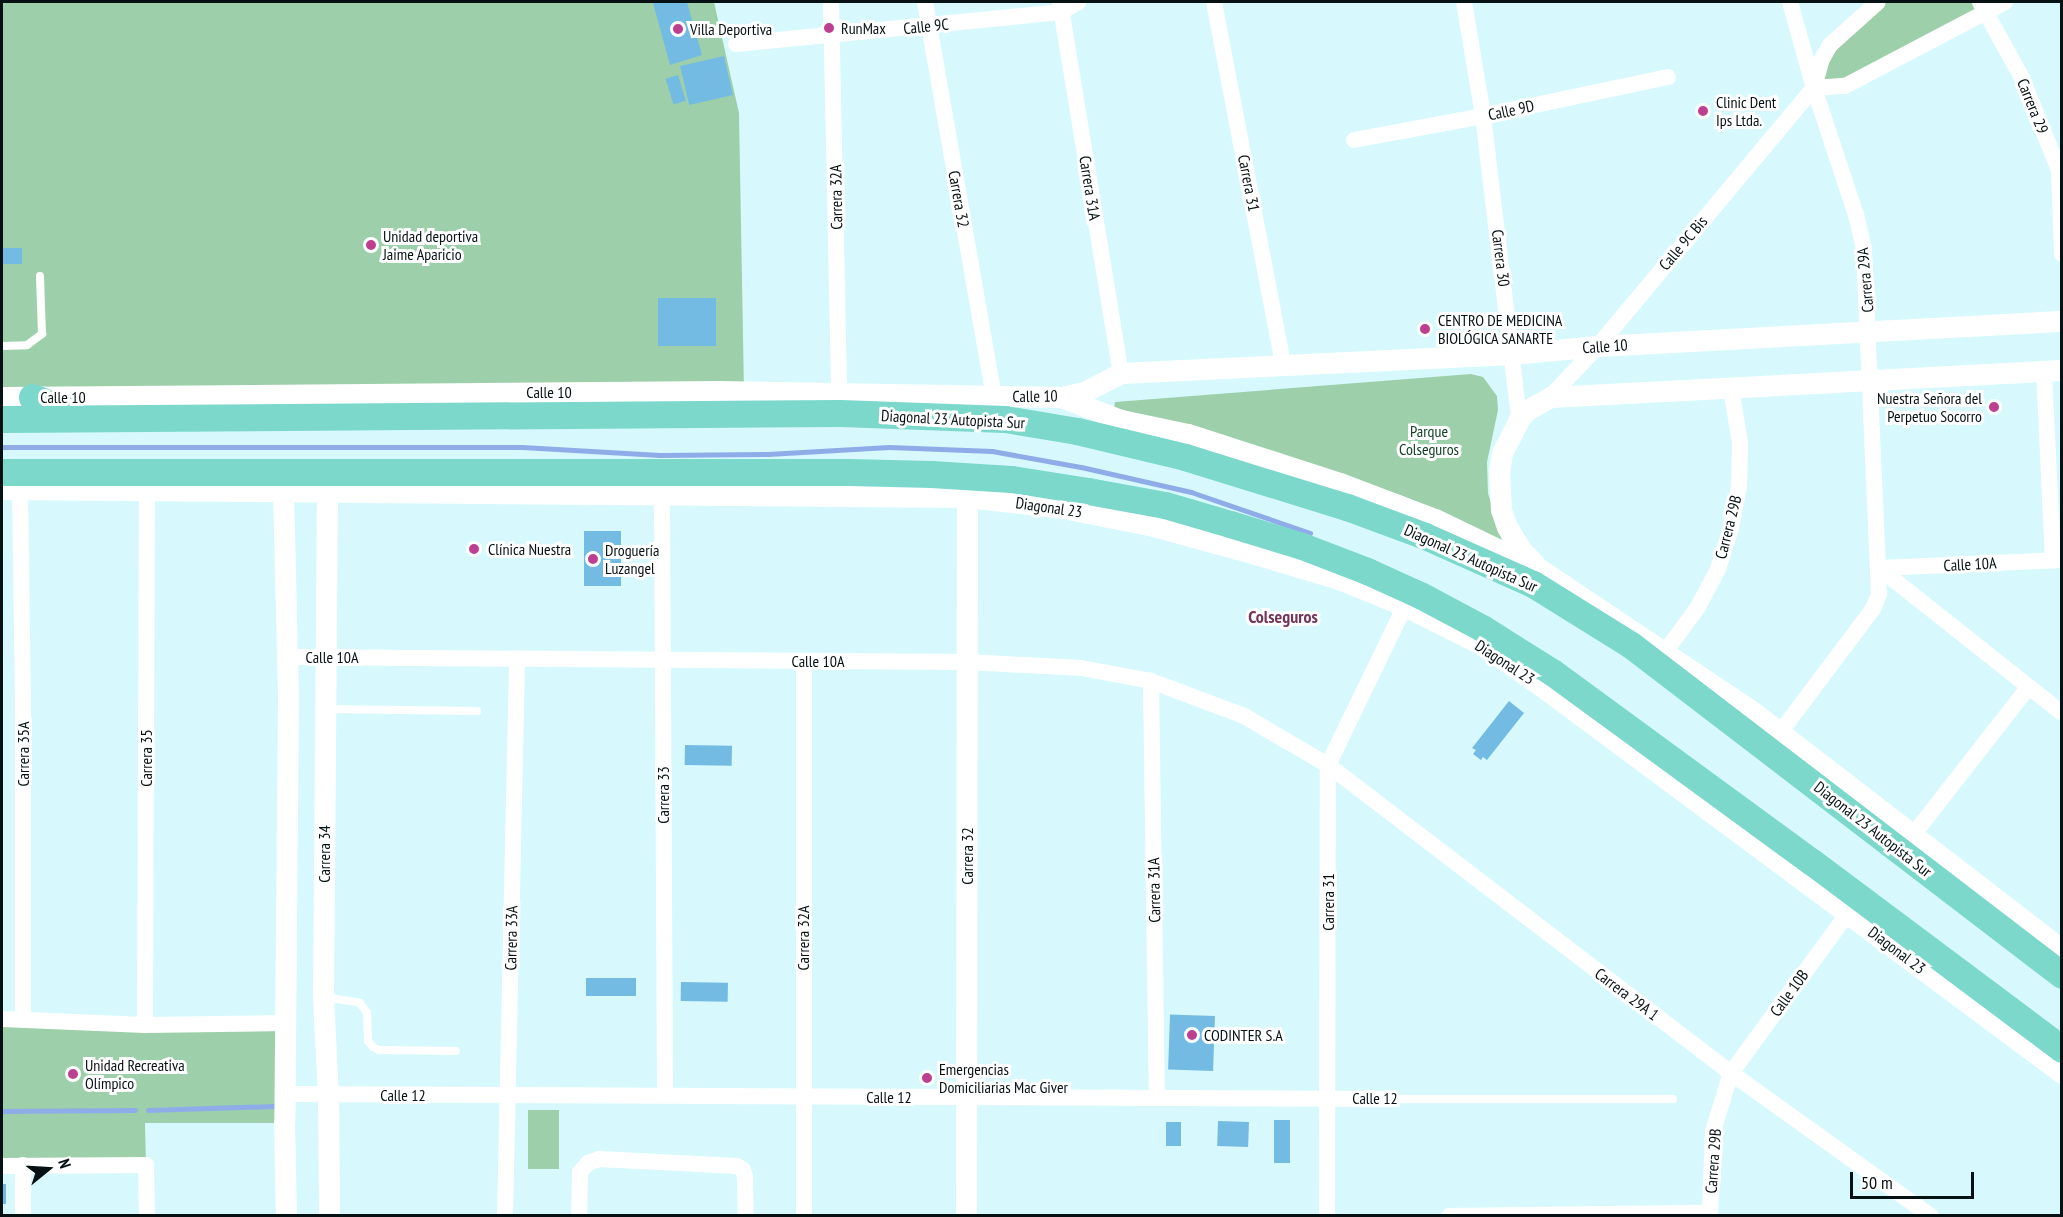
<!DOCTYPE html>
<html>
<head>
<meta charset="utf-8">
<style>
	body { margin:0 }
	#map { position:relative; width:2063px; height:1217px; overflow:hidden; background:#d7f9fe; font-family:"PT Sans Narrow",sans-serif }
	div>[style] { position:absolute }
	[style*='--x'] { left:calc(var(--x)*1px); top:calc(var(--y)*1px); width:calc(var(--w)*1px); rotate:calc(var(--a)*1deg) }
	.green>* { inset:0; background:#9dd0aa; transform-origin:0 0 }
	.stream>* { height:5px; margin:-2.5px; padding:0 2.5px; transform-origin:2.5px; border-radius:2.5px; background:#8eade8 }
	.building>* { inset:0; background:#74bbe4; transform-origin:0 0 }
	.service>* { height:8px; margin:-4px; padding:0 4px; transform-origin:4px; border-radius:4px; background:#fff }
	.minor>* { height:16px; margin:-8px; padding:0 8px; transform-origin:8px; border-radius:8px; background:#fff }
	.tertiary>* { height:21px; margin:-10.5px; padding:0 10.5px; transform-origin:10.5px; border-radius:10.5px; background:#fff }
	.primary>* { height:27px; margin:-13.5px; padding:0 13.5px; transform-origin:13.5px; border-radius:13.5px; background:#7cd8cb }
	.dots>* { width:16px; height:16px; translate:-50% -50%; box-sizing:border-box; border:3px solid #fff; border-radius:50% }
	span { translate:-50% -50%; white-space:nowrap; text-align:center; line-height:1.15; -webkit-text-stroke:6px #fff; paint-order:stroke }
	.street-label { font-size:16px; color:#061113 }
	.poi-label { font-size:16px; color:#061113 }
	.left { translate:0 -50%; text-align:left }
	.right { translate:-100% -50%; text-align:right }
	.park-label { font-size:16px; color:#124224 }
	.neighbourhood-label { font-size:18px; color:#74355b; font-weight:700 }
	.frame { position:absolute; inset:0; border:3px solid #061113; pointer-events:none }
	.north { position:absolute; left:18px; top:1139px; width:60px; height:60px; -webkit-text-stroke:4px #fff; paint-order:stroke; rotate:72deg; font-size:16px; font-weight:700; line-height:24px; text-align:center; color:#061113 }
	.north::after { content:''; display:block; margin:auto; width:21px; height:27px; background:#061113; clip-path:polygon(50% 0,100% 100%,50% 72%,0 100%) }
	.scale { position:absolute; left:1850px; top:1172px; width:124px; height:27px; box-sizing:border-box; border:3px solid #061113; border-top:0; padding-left:8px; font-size:18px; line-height:21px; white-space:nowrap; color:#061113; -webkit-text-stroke:4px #fff; paint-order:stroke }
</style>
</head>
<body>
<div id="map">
	<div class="green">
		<i style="clip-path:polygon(2px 2px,714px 2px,739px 113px,744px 391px,2px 397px)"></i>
		<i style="clip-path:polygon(1878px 2px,2005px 2px,1845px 86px,1814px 88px,1821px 61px)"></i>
		<i style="clip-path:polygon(1471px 374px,1483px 377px,1497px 396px,1498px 410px,1487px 462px,1488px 493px,1502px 541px,1403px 496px,1190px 426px,1114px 408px,1115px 402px)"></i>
		<i style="clip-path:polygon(2px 1019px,286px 1023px,284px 1123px,145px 1123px,146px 1165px,2px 1166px)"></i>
		<i style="left:528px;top:1110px;width:31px;height:59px"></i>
	</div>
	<div class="stream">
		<i style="--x:2;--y:447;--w:520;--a:0"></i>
		<i style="--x:522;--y:447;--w:138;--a:3.3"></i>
		<i style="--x:660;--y:455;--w:108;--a:-0.5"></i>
		<i style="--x:768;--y:454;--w:121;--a:-3.3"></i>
		<i style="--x:889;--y:447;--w:103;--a:2.2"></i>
		<i style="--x:992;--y:451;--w:90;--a:10.2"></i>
		<i style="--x:1081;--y:467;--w:113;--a:12.8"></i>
		<i style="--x:1191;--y:492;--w:126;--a:19"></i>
		<i style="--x:148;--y:1110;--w:126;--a:-1.8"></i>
		<i style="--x:2;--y:1111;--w:133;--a:-0.4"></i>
	</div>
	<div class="building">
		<i style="clip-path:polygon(659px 2px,687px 2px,702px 55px,670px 65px,653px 3px)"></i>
		<i style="left:724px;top:56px;width:40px;height:45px;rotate:77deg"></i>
		<i style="left:678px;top:75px;width:27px;height:13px;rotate:73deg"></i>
		<i style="left:2px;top:248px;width:20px;height:16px"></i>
		<i style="left:658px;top:298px;width:58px;height:48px"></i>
		<i style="left:584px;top:531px;width:37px;height:55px"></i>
		<i style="clip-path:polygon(1509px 701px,1524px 713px,1487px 760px,1483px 757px,1481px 760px,1473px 754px,1476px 750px,1472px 748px)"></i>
		<i style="left:685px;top:745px;width:47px;height:20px;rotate:1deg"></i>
		<i style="left:586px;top:978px;width:50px;height:18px"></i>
		<i style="left:681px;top:982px;width:47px;height:19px;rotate:1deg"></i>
		<i style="left:1215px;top:1016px;width:55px;height:45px;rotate:92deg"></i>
		<i style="left:1274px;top:1120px;width:16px;height:43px"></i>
		<i style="left:1218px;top:1121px;width:31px;height:25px;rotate:2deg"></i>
		<i style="left:1166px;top:1122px;width:15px;height:24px"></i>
		<i style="left:2px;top:1184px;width:4px;height:20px"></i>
	</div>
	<div class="service">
		<i style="--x:2;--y:346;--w:25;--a:-2"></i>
		<i style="--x:27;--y:345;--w:19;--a:-36"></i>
		<i style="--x:42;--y:334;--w:58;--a:-92"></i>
		<i style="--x:326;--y:709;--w:151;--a:0.8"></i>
		<i style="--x:324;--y:997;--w:36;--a:9"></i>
		<i style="--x:360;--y:1003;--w:12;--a:55"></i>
		<i style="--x:367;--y:1013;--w:28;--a:88"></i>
		<i style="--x:368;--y:1041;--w:8;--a:50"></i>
		<i style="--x:373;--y:1047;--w:7;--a:27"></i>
		<i style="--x:379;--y:1050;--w:77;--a:0.7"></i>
		<i style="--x:1382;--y:1099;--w:291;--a:0"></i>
	</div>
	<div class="minor">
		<i style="--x:831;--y:2;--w:390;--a:88.8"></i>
		<i style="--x:925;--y:2;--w:400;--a:80.1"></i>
		<i style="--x:1060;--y:2;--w:376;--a:80.7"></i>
		<i style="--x:1214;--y:2;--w:369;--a:79.2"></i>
		<i style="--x:1464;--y:2;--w:116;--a:80.5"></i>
		<i style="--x:1483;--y:116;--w:305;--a:83.2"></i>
		<i style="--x:1980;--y:2;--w:85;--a:61"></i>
		<i style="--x:2021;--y:76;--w:101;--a:68"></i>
		<i style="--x:2059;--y:170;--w:84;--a:88"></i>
		<i style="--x:736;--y:44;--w:327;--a:-5.6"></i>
		<i style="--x:1061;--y:12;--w:20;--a:-30"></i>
		<i style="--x:1814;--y:88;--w:31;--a:-4"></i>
		<i style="--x:1845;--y:86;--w:181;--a:-27.7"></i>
		<i style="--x:1354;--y:140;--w:131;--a:-10.5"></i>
		<i style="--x:1483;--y:116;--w:189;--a:-11.9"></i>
		<i style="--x:2044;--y:370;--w:191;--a:87.3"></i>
		<i style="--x:1550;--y:397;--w:70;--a:-46.7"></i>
		<i style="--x:1598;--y:346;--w:336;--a:-50.1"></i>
		<i style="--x:1814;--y:88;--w:28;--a:-75"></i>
		<i style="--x:1821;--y:61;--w:18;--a:-61"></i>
		<i style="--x:1830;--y:45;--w:64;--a:-41.9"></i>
		<i style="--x:20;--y:489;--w:206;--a:89.2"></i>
		<i style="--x:23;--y:695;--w:324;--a:90"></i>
		<i style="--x:662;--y:494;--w:602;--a:89.71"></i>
		<i style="--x:1879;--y:568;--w:233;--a:38.4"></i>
		<i style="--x:1879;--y:568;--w:183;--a:-2.5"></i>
		<i style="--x:1665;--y:652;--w:56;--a:-53.7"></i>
		<i style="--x:1698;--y:607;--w:43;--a:-62.2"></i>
		<i style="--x:1718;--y:569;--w:43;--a:-72.4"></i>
		<i style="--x:1731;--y:528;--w:43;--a:-79.2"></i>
		<i style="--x:1739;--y:486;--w:43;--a:-88.7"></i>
		<i style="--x:1740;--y:443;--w:56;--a:-99.3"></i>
		<i style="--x:287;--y:657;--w:680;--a:0.42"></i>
		<i style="--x:967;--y:662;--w:114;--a:3"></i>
		<i style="--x:1081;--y:668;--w:71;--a:10.5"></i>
		<i style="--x:1151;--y:681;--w:99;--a:20.6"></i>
		<i style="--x:1244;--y:716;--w:97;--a:30.3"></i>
		<i style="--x:1328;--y:765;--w:507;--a:37.39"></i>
		<i style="--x:1731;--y:1073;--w:246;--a:35.6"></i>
		<i style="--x:804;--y:661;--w:555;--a:90"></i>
		<i style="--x:1151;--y:681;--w:417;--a:89.2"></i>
		<i style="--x:1779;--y:734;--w:156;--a:-53.1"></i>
		<i style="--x:1873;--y:609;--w:16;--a:-68"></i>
		<i style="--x:1879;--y:594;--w:345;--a:-92.5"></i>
		<i style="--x:1864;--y:249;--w:35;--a:-103"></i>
		<i style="--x:1856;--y:215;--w:134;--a:-108.3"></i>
		<i style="--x:1814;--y:88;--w:89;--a:-105.6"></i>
		<i style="--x:1913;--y:835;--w:187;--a:-52"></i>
		<i style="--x:2;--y:1019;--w:143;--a:2.4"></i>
		<i style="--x:145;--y:1025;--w:141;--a:-0.8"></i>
		<i style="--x:145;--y:1025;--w:533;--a:-89.79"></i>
		<i style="--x:285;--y:1094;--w:1097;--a:0.26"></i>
		<i style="--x:2;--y:1166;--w:144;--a:-0.4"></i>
		<i style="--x:146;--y:1165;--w:51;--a:88.9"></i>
		<i style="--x:23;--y:1216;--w:51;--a:-90"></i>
		<i style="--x:505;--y:1216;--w:555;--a:-88.76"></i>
		<i style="--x:579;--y:1216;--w:44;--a:-88.7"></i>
		<i style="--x:580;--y:1172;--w:12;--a:-48"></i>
		<i style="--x:588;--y:1163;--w:12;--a:-20"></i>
		<i style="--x:599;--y:1159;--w:138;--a:2.9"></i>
		<i style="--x:737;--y:1166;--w:7;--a:34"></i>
		<i style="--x:743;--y:1170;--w:7;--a:74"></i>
		<i style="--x:745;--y:1177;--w:39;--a:89"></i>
		<i style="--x:1327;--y:1216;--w:451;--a:-89.9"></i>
		<i style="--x:1328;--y:765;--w:177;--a:-64.2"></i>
		<i style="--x:1449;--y:1216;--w:261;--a:-0.7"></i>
		<i style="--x:1710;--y:1216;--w:85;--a:-88"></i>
		<i style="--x:1713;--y:1131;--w:61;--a:-72.8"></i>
		<i style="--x:1731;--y:1073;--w:198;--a:-53.8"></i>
	</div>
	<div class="tertiary">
		<i style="--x:2;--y:397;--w:717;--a:-0.48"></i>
		<i style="--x:719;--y:391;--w:342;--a:1"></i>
		<i style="--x:1061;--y:397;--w:24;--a:-12"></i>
		<i style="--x:1084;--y:392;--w:42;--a:-27.2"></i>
		<i style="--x:1121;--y:373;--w:391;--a:-2.8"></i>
		<i style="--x:1512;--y:354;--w:86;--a:-5.3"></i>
		<i style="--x:1598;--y:346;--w:465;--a:-3.1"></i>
		<i style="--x:1061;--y:397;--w:64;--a:21"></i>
		<i style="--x:1121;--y:420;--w:68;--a:11.8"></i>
		<i style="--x:1188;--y:434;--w:160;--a:17.9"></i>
		<i style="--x:1340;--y:483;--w:102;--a:20.8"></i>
		<i style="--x:1435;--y:519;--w:118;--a:25.7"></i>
		<i style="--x:1541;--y:570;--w:254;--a:33.8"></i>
		<i style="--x:1752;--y:711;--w:391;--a:37.6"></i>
		<i style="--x:2;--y:489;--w:965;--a:0.47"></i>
		<i style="--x:967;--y:497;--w:97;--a:6.5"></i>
		<i style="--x:1063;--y:508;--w:89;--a:11.1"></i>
		<i style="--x:1150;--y:525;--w:91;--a:15.3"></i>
		<i style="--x:1238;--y:549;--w:105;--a:16.5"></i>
		<i style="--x:1339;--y:579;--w:71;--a:22.2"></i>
		<i style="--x:1405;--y:606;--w:85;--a:26.6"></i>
		<i style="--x:1481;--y:644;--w:77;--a:34.9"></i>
		<i style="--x:1544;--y:688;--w:645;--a:36.62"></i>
		<i style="--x:283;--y:492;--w:206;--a:88.6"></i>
		<i style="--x:288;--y:698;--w:425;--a:90.5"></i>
		<i style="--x:284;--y:1123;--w:93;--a:88.8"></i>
		<i style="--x:327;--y:492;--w:505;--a:90.45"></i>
		<i style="--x:323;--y:997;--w:98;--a:87.1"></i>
		<i style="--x:328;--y:1095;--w:121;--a:89.5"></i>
		<i style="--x:1534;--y:563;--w:17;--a:-135"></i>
		<i style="--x:1522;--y:551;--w:28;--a:-122"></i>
		<i style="--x:1507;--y:527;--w:18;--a:-109"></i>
		<i style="--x:1501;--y:510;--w:38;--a:-93"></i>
		<i style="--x:1499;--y:472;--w:19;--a:-81"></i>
		<i style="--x:1502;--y:453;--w:38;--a:-63"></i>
		<i style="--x:1519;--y:419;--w:12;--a:-48"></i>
		<i style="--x:1527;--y:410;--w:26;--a:-29"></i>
		<i style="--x:1550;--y:397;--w:513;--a:-3.02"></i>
		<i style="--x:966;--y:1216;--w:719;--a:-89.92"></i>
	</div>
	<div class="primary">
		<i style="--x:32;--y:397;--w:44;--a:20.1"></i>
		<i style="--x:2;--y:419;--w:838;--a:-0.41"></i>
		<i style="--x:840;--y:413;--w:165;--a:2.1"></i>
		<i style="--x:1005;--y:419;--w:73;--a:9.5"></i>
		<i style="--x:1077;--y:431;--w:111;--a:13.5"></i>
		<i style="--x:1185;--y:457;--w:170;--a:17.2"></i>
		<i style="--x:1347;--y:507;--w:83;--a:20.4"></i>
		<i style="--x:1425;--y:536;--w:118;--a:24"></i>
		<i style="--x:1533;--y:584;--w:115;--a:31.9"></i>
		<i style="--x:1631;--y:645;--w:543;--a:37.44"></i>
		<i style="--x:2;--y:472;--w:847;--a:0"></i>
		<i style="--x:849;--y:472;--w:82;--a:1.4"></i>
		<i style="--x:931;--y:474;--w:80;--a:3.6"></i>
		<i style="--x:1011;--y:479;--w:78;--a:8.9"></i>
		<i style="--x:1088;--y:491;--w:78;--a:10.3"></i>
		<i style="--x:1165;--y:505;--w:68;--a:16.3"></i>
		<i style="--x:1230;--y:524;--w:75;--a:17"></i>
		<i style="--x:1302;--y:546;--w:70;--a:21"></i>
		<i style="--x:1367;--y:571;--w:58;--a:24.4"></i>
		<i style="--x:1420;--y:595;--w:70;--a:28"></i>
		<i style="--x:1482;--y:628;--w:83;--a:32.2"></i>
		<i style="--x:1552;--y:672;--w:322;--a:36.2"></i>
		<i style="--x:1812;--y:862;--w:312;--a:36.8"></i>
	</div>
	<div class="dots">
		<i style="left:829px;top:28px;background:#bd4090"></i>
		<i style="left:678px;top:29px;background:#bd4090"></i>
		<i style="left:1703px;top:111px;background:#bd4090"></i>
		<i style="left:371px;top:245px;background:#bd4090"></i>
		<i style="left:1425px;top:329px;background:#bd4090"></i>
		<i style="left:1994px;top:407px;background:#bd4090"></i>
		<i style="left:474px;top:549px;background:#bd4090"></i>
		<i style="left:593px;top:559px;background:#bd4090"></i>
		<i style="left:1192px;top:1035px;background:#bd4090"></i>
		<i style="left:73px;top:1074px;background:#bd4090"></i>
		<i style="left:927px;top:1078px;background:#bd4090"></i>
	</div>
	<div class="street-label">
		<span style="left:926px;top:26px;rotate:-6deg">Calle 9C</span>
		<span style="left:2033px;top:106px;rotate:68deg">Carrera 29</span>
		<span style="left:1511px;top:110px;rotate:-12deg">Calle 9D</span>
		<span style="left:1249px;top:183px;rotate:79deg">Carrera 31</span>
		<span style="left:1090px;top:188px;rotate:81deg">Carrera 31A</span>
		<span style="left:836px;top:197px;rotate:-91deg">Carrera 32A</span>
		<span style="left:959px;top:199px;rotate:80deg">Carrera 32</span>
		<span style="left:1683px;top:243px;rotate:-50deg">Calle 9C Bis</span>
		<span style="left:1501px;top:258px;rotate:83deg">Carrera 30</span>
		<span style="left:1865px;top:280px;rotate:-95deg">Carrera 29A</span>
		<span style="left:1605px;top:346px;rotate:-4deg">Calle 10</span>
		<span style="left:549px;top:392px">Calle 10</span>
		<span style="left:1035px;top:396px;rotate:-1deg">Calle 10</span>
		<span style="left:63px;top:397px">Calle 10</span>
		<span style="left:953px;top:419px;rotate:3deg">Diagonal 23 Autopista Sur</span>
		<span style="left:1049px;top:507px;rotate:8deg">Diagonal 23</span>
		<span style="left:1728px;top:527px;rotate:-76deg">Carrera 29B</span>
		<span style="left:1471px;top:558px;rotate:24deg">Diagonal 23 Autopista Sur</span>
		<span style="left:1970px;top:564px;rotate:-3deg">Calle 10A</span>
		<span style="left:332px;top:657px">Calle 10A</span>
		<span style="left:818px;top:661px">Calle 10A</span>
		<span style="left:1505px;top:662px;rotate:33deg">Diagonal 23</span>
		<span style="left:23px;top:754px;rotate:-90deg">Carrera 35A</span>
		<span style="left:146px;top:758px;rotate:-90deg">Carrera 35</span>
		<span style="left:663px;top:795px;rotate:-90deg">Carrera 33</span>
		<span style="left:1873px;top:829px;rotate:38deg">Diagonal 23 Autopista Sur</span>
		<span style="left:324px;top:854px;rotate:-90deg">Carrera 34</span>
		<span style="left:967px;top:856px;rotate:-90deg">Carrera 32</span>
		<span style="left:1154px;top:890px;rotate:-91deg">Carrera 31A</span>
		<span style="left:1328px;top:902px;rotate:-90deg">Carrera 31</span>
		<span style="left:511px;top:938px;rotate:-89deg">Carrera 33A</span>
		<span style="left:803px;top:938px;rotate:-90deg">Carrera 32A</span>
		<span style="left:1897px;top:950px;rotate:37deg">Diagonal 23</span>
		<span style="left:1789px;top:993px;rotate:-54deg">Calle 10B</span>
		<span style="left:1627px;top:994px;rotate:37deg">Carrera 29A 1</span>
		<span style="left:403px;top:1095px">Calle 12</span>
		<span style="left:889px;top:1097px">Calle 12</span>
		<span style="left:1375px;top:1098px">Calle 12</span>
		<span style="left:1713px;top:1161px;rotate:-86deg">Carrera 29B</span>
	</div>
	<div class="poi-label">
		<span class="left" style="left:841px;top:28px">RunMax</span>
		<span class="left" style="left:690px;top:29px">Villa Deportiva</span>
		<span class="left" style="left:1716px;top:111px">Clinic Dent<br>Ips Ltda.</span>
		<span class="left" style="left:383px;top:245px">Unidad deportiva<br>Jaime Aparicio</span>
		<span class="left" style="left:1438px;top:329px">CENTRO DE MEDICINA<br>BIOLÓGICA SANARTE</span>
		<span class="right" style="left:1982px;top:407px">Nuestra Señora del<br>Perpetuo Socorro</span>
		<span class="left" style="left:488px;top:549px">Clínica Nuestra</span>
		<span class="left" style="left:605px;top:559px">Droguería<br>Luzangel</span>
		<span class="left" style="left:1204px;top:1035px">CODINTER S.A</span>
		<span class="left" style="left:85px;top:1074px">Unidad Recreativa<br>Olímpico</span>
		<span class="left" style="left:939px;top:1078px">Emergencias<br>Domiciliarias Mac Giver</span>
	</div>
	<div class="park-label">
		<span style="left:1429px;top:440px">Parque<br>Colseguros</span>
	</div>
	<div class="neighbourhood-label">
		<span style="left:1283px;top:617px">Colseguros</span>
	</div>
	<div class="frame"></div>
	<div class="north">N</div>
	<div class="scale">50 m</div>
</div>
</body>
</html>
